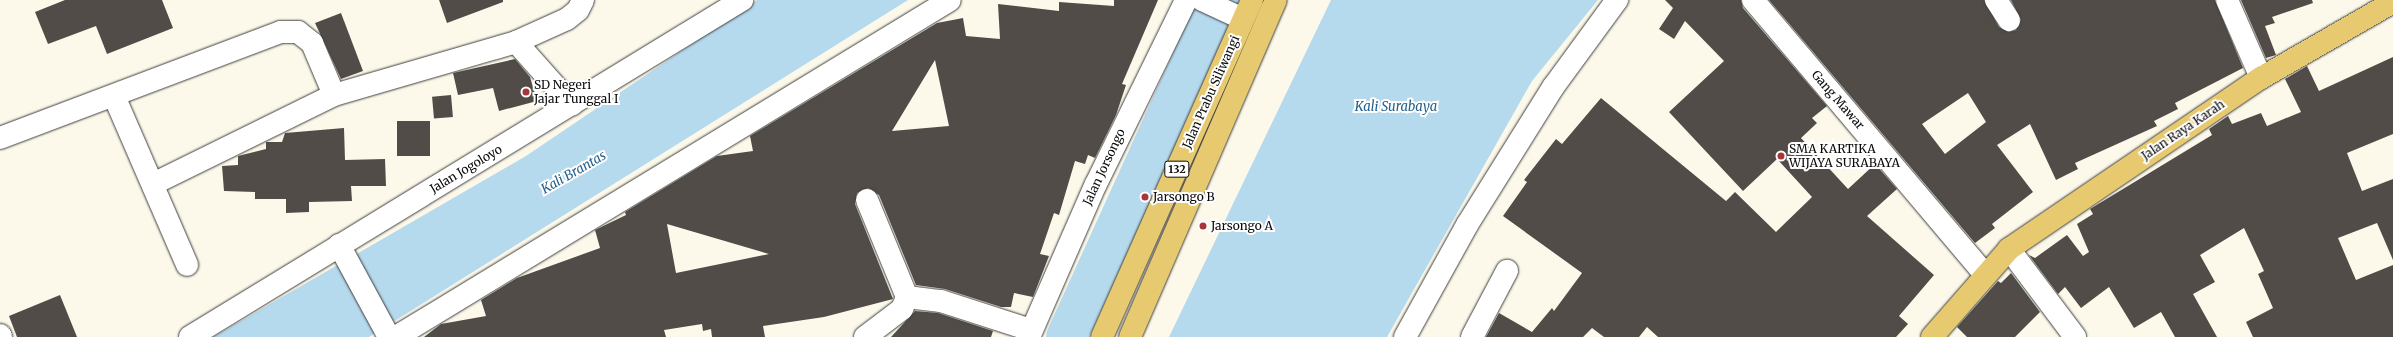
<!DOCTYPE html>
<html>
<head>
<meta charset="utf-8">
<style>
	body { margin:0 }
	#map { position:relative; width:2393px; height:337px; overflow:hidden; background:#fcf9ea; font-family:Merriweather,serif }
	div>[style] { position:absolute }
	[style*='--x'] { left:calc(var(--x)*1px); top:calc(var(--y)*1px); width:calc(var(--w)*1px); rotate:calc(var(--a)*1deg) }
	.water>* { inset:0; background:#b5d9ed }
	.river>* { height:41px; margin:-20.5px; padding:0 20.5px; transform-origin:20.5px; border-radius:20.5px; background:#b5d9ed }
	.building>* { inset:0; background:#514c48; transform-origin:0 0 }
	.roads { filter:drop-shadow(0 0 1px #3d3d3d) drop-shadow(0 0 1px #3d3d3d) }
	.minor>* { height:22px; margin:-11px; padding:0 11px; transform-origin:11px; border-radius:11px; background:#fff }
	.major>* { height:22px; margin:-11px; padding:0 11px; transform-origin:11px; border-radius:11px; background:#e7c96f }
	.dots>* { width:11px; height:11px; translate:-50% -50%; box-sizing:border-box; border:2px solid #fff; border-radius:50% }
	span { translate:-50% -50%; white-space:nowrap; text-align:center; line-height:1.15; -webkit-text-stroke:4px #fff; paint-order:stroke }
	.shield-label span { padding:1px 3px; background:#fff; border:1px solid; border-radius:3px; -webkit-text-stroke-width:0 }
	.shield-label { font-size:11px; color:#0a0a0a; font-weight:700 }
	.poi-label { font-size:12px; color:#0a0a0a }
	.left { translate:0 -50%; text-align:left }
	.street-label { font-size:12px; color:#0a0a0a }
	.water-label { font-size:13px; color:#24608b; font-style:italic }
</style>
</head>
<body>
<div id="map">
	<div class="water">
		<i style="clip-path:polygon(757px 0,908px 0,369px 337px,213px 337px,526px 156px)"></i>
		<i style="clip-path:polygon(1331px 0,1598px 0,1532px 81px,1387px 337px,1169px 337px)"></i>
	</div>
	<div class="river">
		<i style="--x:1066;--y:337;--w:370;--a:-65.6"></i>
	</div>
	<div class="building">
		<i style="clip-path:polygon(65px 0,162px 0,173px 28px,107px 54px,96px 26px,48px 44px,35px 12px)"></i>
		<i style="clip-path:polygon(439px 0,503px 0,503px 2px,447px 23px)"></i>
		<i style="clip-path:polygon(evenodd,1114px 0,1158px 0,1122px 84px,1126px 85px,1116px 115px,1095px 158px,1088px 155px,1085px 164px,1075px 161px,1059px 215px,1054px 213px,1040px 254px,1049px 256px,1033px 297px,1014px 293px,1011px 307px,1001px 307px,945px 289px,916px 285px,879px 195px,868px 188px,857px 193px,855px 204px,893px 299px,824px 317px,763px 326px,765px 337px,712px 337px,711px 329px,703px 331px,702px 324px,664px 330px,666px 337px,424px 337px,441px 324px,486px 316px,481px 300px,517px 278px,600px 248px,595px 230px,626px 215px,625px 212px,717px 156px,753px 151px,750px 136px,937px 23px,963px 18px,966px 36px,1000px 39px,998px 4px,1059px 11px,1059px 2px,1114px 6px,1114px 0,935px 60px,949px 126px,892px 131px,935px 60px,1114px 0,667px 224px,769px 254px,676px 273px,667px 224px)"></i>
		<i style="clip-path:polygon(1665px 0,1741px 0,1743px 8px,1827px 106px,1812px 118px,1817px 123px,1801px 138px,1848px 189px,1875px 164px,1897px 189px,1867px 216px,1934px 275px,1899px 316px,1908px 324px,1896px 337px,1658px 337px,1647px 327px,1639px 337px,1604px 337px,1592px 328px,1583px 337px,1486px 337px,1499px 313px,1532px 332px,1552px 308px,1554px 311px,1582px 273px,1503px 216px,1527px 182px,1524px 180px,1556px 139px,1562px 144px,1601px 98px,1726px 201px,1735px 192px,1776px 232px,1812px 197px,1777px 159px,1743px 191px,1669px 112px,1724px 61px,1685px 21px,1674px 39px,1659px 29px,1673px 8px)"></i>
		<i style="clip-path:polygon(evenodd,1769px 0,1984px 0,1999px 27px,2009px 32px,2016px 30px,2021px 20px,2011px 0,2215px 0,2243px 68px,2175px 103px,2178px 109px,2154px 121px,2157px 126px,2075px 163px,2078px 169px,2056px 180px,2030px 124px,1997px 145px,2033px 192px,1992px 224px,1995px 228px,1975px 243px,1769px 0,1968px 93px,1986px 122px,1945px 154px,1922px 124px,1968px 93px)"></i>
		<i style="clip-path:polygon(2241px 0,2312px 0,2313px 3px,2272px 17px,2275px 23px,2265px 26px,2276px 55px,2266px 58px)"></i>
		<i style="clip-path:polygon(341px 13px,363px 71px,341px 79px,315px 23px)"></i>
		<i style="clip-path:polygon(2393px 57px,2393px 134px,2347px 153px,2362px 191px,2393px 179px,2393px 260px,2377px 223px,2338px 238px,2356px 280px,2393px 265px,2393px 337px,2253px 337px,2246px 322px,2273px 308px,2258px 274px,2264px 271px,2244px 228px,2200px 255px,2215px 282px,2193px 294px,2217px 337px,2175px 337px,2161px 312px,2134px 328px,2109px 287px,2081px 308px,2065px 287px,2058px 294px,2029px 255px,2035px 258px,2067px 235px,2083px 256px,2089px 252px,2077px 224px,2093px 214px,2090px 209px,2212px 135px,2209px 129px,2228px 116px,2232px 124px,2261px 113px,2267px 126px,2301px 112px,2285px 79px,2307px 66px,2319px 91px)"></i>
		<i style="clip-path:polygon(515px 59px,530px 77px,537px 101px,499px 111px,493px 88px,458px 95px,453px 73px)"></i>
		<i style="left:451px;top:95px;width:22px;height:19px;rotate:85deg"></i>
		<i style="left:430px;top:121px;width:35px;height:33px;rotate:90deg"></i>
		<i style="clip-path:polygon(344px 128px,345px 160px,385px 159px,386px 186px,351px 186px,352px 201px,309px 202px,309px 212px,286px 213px,286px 199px,255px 199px,255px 192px,224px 191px,222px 166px,238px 165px,238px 156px,266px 149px,266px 142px,282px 142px,285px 133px)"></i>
		<i style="clip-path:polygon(2011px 273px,2040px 312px,2015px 337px,1967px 337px,1957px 327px,1998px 281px,2001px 283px)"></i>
		<i style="clip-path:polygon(60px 295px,77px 337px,17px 337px,9px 316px)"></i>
		<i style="clip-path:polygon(915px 311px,938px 313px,993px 331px,991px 337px,891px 337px)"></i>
	</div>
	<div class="roads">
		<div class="minor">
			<i style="--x:1202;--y:0;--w:45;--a:24.9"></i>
			<i style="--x:1753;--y:0;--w:358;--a:49.8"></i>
			<i style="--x:1996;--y:0;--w:24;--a:57"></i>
			<i style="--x:2227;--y:0;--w:85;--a:66.4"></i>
			<i style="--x:516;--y:42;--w:56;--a:-24.3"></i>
			<i style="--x:567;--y:19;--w:14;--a:-39"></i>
			<i style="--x:578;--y:10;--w:11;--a:-63"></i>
			<i style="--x:114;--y:96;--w:184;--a:66.6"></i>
			<i style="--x:0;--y:138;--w:300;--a:-20.7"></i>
			<i style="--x:281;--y:32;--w:17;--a:0"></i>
			<i style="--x:298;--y:32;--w:18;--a:38"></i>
			<i style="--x:312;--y:43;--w:56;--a:67.1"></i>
			<i style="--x:334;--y:95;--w:190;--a:-16.2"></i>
			<i style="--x:516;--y:42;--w:84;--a:48.4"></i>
			<i style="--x:153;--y:184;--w:202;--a:-26.2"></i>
			<i style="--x:867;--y:200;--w:105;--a:67.6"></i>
			<i style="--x:907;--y:297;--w:34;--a:7"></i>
			<i style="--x:941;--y:301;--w:95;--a:17.9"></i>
			<i style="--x:339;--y:245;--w:105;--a:61.5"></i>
			<i style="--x:2009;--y:249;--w:110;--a:53.1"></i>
			<i style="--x:0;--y:335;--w:2;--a:63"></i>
			<i style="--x:190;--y:337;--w:647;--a:-31.4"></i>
			<i style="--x:396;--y:337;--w:648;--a:-31.31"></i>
			<i style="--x:865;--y:337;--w:46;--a:-37.1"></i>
			<i style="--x:902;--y:309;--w:13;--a:-67"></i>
			<i style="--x:1029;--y:337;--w:167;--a:-66.4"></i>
			<i style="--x:1096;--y:184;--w:205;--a:-63.9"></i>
			<i style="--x:1405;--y:337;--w:128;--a:-61"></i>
			<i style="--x:1467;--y:225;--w:164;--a:-58"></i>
			<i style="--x:1554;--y:86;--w:107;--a:-53.8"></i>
			<i style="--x:1472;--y:337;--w:75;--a:-62.1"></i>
		</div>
		<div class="major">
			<i style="--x:1102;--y:337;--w:369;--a:-66"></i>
			<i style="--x:1130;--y:337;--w:367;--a:-66.6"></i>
			<i style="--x:1932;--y:337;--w:117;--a:-48.8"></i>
			<i style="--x:2009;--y:249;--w:305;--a:-34.2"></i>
			<i style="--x:2261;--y:78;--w:152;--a:-29.9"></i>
		</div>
	</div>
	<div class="dots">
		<i style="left:526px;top:92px;background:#a8353c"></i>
		<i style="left:1781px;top:156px;background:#a8353c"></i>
		<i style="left:1145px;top:197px;background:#a8353c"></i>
		<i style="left:1203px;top:226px;background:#a8353c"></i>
	</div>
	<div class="shield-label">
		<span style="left:1177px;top:169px">132</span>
	</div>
	<div class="poi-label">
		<span class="left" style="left:534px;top:92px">SD Negeri<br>Jajar Tunggal I</span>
		<span class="left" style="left:1789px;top:156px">SMA KARTIKA<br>WIJAYA SURABAYA</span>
		<span class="left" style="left:1153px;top:197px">Jarsongo B</span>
		<span class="left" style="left:1211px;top:226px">Jarsongo A</span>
	</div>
	<div class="street-label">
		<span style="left:1211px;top:92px;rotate:-66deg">Jalan Prabu Siliwangi</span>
		<span style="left:1838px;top:100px;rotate:49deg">Gang Mawar</span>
		<span style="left:2183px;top:130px;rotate:-34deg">Jalan Raya Karah</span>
		<span style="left:1104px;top:167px;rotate:-65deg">Jalan Jorsongo</span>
		<span style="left:466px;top:169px;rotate:-31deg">Jalan Jogoloyo</span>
	</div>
	<div class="water-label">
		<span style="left:1396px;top:107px">Kali Surabaya</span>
		<span style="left:574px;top:173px;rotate:-30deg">Kali Brantas</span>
	</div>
</div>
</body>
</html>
